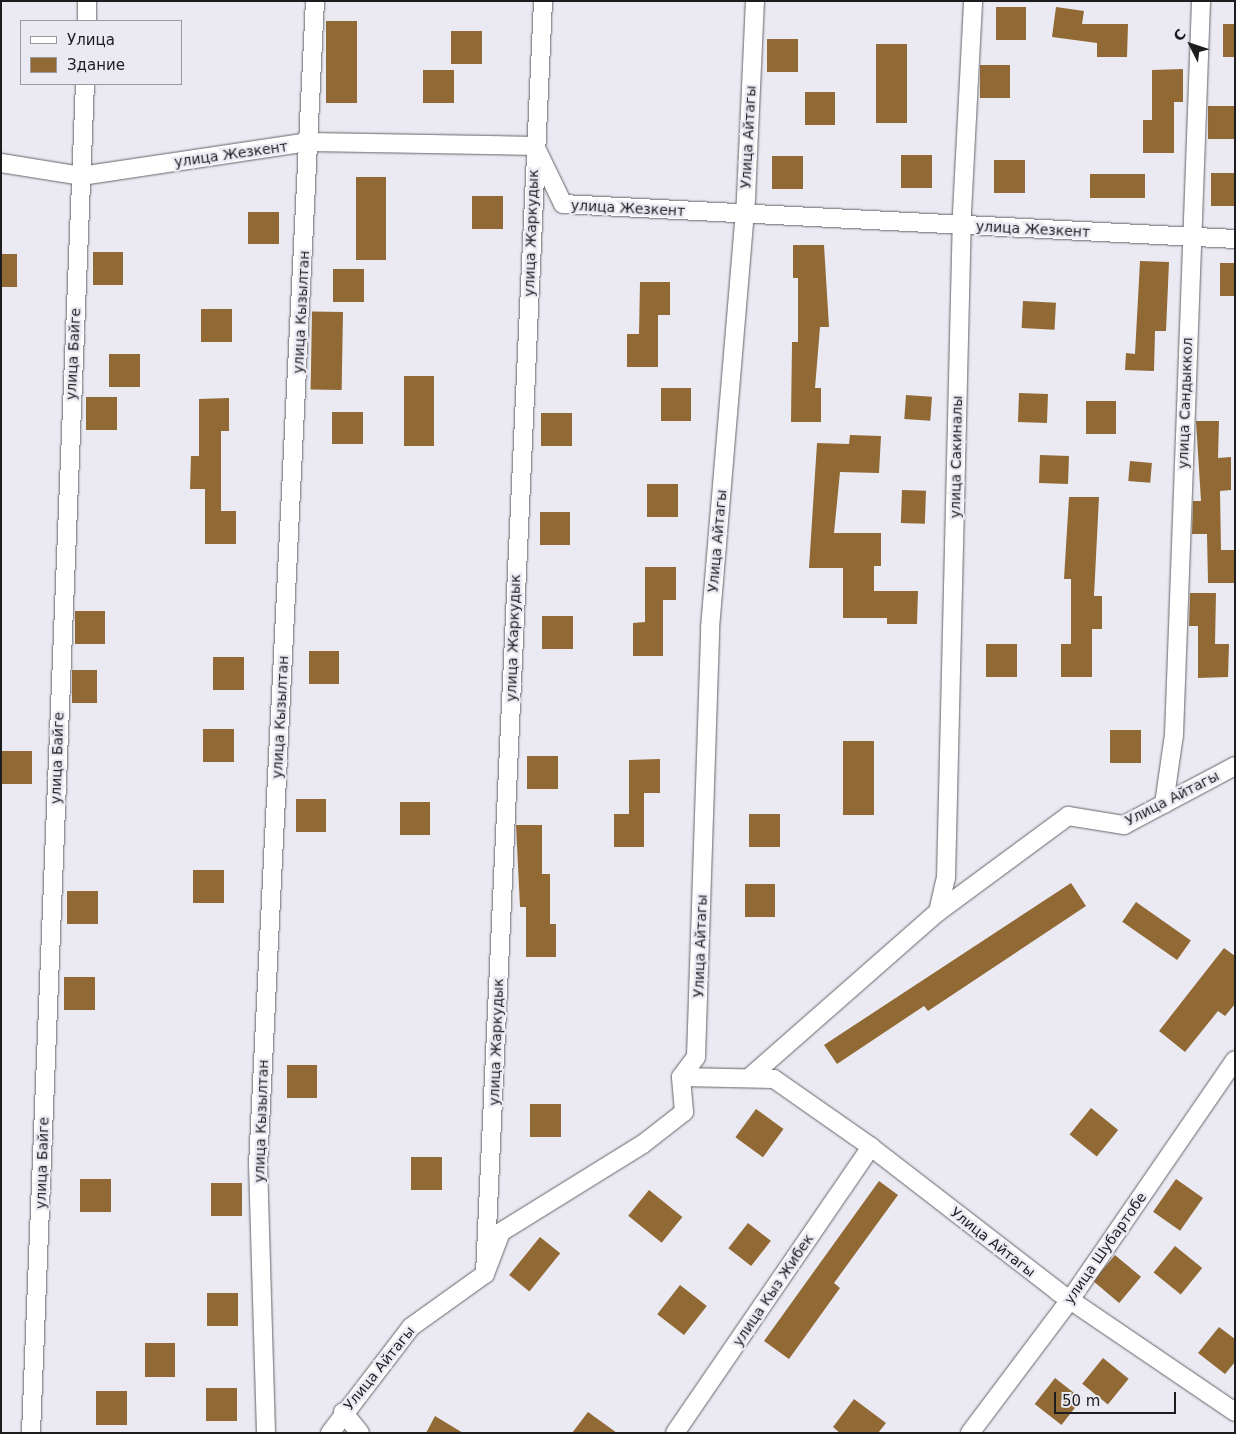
<!DOCTYPE html>
<html>
<head>
<meta charset="utf-8">
<style>
	body { margin:0 }
	#map { position:relative; width:1236px; height:1434px; overflow:hidden; background:#ebeaf2; font-family:"DejaVu Sans",sans-serif }
	div>[style] { position:absolute }
	[style*='--x'] { left:calc(var(--x)*1px); top:calc(var(--y)*1px); width:calc(var(--w)*1px); rotate:calc(var(--a)*1deg) }
	.building>* { inset:0; background:#906934; transform-origin:0 0 }
	.roads { filter:drop-shadow(0 0 1px #64646b) drop-shadow(0 0 1px #64646b) }
	.minor>* { height:18px; margin:-9px; padding:0 9px; transform-origin:9px; border-radius:9px; background:#fff }
	span { translate:-50% -50%; white-space:nowrap; text-align:center; line-height:1.15; -webkit-text-stroke:4.5px #ebeaf2; paint-order:stroke }
	.street-label { font-size:14px; color:#1d1d20 }
	.frame { position:absolute; inset:0; border:2px solid #1d1d20; pointer-events:none }
	.legend { position:absolute; left:20px; top:20px; width:162px; height:65px; box-sizing:border-box; background:#ebeaf2; border:1px solid #99989e; margin:0; padding:6px 9px; list-style:none; font-size:15px; color:#1d1d20 }
	.legend li { display:flex; align-items:center; gap:10px; height:25px }
	.legend b { width:25px; border:1px solid #99989e }
	.north { position:absolute; left:1166px; top:20px; width:50px; height:50px; -webkit-text-stroke:4px #ebeaf2; paint-order:stroke; rotate:311deg; font-size:14px; font-weight:700; line-height:20px; text-align:center; color:#1d1d20 }
	.north::after { content:''; display:block; margin:auto; width:18px; height:22px; background:#1d1d20; clip-path:polygon(50% 0,100% 100%,50% 72%,0 100%) }
	.scale { position:absolute; left:1054px; top:1392px; width:122px; height:22px; box-sizing:border-box; border:2px solid #1d1d20; border-top:0; padding-left:6px; font-size:15px; line-height:18px; white-space:nowrap; color:#1d1d20; -webkit-text-stroke:4px #ebeaf2; paint-order:stroke }
</style>
</head>
<body>
<div id="map">
	<div class="building">
		<i style="left:996px;top:7px;width:30px;height:33px"></i>
		<i style="clip-path:polygon(1056px 7px,1084px 11px,1082px 24px,1128px 24px,1127px 57px,1097px 57px,1097px 43px,1052px 37px)"></i>
		<i style="left:326px;top:21px;width:31px;height:82px"></i>
		<i style="left:1223px;top:24px;width:12px;height:33px"></i>
		<i style="left:451px;top:31px;width:31px;height:33px"></i>
		<i style="left:767px;top:39px;width:31px;height:33px"></i>
		<i style="left:876px;top:44px;width:31px;height:79px"></i>
		<i style="left:980px;top:65px;width:30px;height:33px"></i>
		<i style="clip-path:polygon(1183px 69px,1183px 102px,1174px 102px,1174px 153px,1143px 153px,1143px 120px,1152px 120px,1152px 70px)"></i>
		<i style="left:423px;top:70px;width:31px;height:33px"></i>
		<i style="left:805px;top:92px;width:30px;height:33px"></i>
		<i style="left:1208px;top:106px;width:27px;height:33px"></i>
		<i style="left:901px;top:155px;width:31px;height:33px"></i>
		<i style="left:772px;top:156px;width:31px;height:33px"></i>
		<i style="left:994px;top:160px;width:31px;height:33px"></i>
		<i style="left:1211px;top:173px;width:24px;height:33px"></i>
		<i style="left:1090px;top:174px;width:55px;height:24px"></i>
		<i style="left:356px;top:177px;width:30px;height:83px"></i>
		<i style="left:472px;top:196px;width:31px;height:33px"></i>
		<i style="left:248px;top:212px;width:31px;height:32px"></i>
		<i style="clip-path:polygon(793px 245px,824px 245px,829px 327px,820px 327px,815px 388px,821px 388px,821px 422px,791px 422px,792px 342px,798px 342px,798px 278px,793px 278px)"></i>
		<i style="left:93px;top:252px;width:30px;height:33px"></i>
		<i style="left:1px;top:254px;width:16px;height:33px"></i>
		<i style="clip-path:polygon(1140px 261px,1169px 262px,1166px 331px,1155px 331px,1154px 371px,1125px 370px,1126px 353px,1135px 354px)"></i>
		<i style="left:1220px;top:263px;width:15px;height:33px"></i>
		<i style="left:333px;top:269px;width:31px;height:33px"></i>
		<i style="clip-path:polygon(640px 282px,670px 282px,670px 315px,658px 315px,658px 367px,627px 367px,627px 334px,639px 334px)"></i>
		<i style="left:1023px;top:301px;width:33px;height:27px;rotate:3deg"></i>
		<i style="left:201px;top:309px;width:31px;height:33px"></i>
		<i style="left:343px;top:312px;width:78px;height:31px;rotate:91deg"></i>
		<i style="left:109px;top:354px;width:31px;height:33px"></i>
		<i style="left:404px;top:376px;width:30px;height:70px"></i>
		<i style="left:661px;top:388px;width:30px;height:33px"></i>
		<i style="left:1019px;top:393px;width:29px;height:29px;rotate:2deg"></i>
		<i style="left:906px;top:395px;width:26px;height:24px;rotate:4deg"></i>
		<i style="left:117px;top:397px;width:33px;height:31px;rotate:90deg"></i>
		<i style="clip-path:polygon(229px 398px,229px 431px,221px 431px,221px 511px,236px 511px,236px 544px,205px 544px,205px 489px,190px 489px,191px 456px,199px 456px,199px 399px)"></i>
		<i style="left:1086px;top:401px;width:30px;height:33px"></i>
		<i style="left:332px;top:412px;width:31px;height:32px"></i>
		<i style="left:541px;top:413px;width:31px;height:33px"></i>
		<i style="clip-path:polygon(1196px 421px,1219px 421px,1218px 458px,1231px 457px,1231px 490px,1220px 491px,1221px 550px,1235px 550px,1235px 583px,1208px 583px,1207px 534px,1192px 534px,1193px 501px,1201px 501px)"></i>
		<i style="clip-path:polygon(850px 435px,881px 436px,879px 473px,840px 472px,834px 533px,881px 533px,881px 566px,874px 566px,874px 591px,918px 591px,917px 624px,887px 624px,887px 618px,843px 618px,843px 568px,809px 568px,817px 443px,849px 444px)"></i>
		<i style="left:1040px;top:455px;width:29px;height:28px;rotate:2deg"></i>
		<i style="left:1130px;top:461px;width:22px;height:20px;rotate:5deg"></i>
		<i style="left:647px;top:484px;width:31px;height:33px"></i>
		<i style="left:902px;top:490px;width:24px;height:33px;rotate:2deg"></i>
		<i style="clip-path:polygon(1069px 497px,1099px 497px,1094px 596px,1102px 596px,1102px 629px,1092px 629px,1092px 677px,1061px 677px,1061px 644px,1071px 644px,1071px 579px,1064px 579px)"></i>
		<i style="left:540px;top:512px;width:30px;height:33px"></i>
		<i style="clip-path:polygon(645px 567px,676px 567px,676px 600px,663px 600px,663px 656px,633px 656px,633px 623px,645px 622px)"></i>
		<i style="clip-path:polygon(1190px 593px,1216px 593px,1215px 644px,1229px 644px,1228px 677px,1198px 678px,1198px 626px,1189px 626px)"></i>
		<i style="left:75px;top:611px;width:30px;height:33px"></i>
		<i style="left:542px;top:616px;width:31px;height:33px"></i>
		<i style="left:986px;top:644px;width:31px;height:33px"></i>
		<i style="left:309px;top:651px;width:30px;height:33px"></i>
		<i style="left:213px;top:657px;width:31px;height:33px"></i>
		<i style="left:72px;top:670px;width:25px;height:33px"></i>
		<i style="left:234px;top:729px;width:33px;height:31px;rotate:90deg"></i>
		<i style="left:1110px;top:730px;width:31px;height:33px"></i>
		<i style="left:843px;top:741px;width:31px;height:74px"></i>
		<i style="left:1px;top:751px;width:31px;height:33px"></i>
		<i style="left:527px;top:756px;width:31px;height:33px"></i>
		<i style="clip-path:polygon(660px 759px,660px 793px,644px 793px,644px 847px,614px 847px,614px 814px,629px 814px,629px 760px)"></i>
		<i style="left:296px;top:799px;width:30px;height:33px"></i>
		<i style="left:400px;top:802px;width:30px;height:33px"></i>
		<i style="left:749px;top:814px;width:31px;height:33px"></i>
		<i style="clip-path:polygon(516px 825px,542px 825px,542px 874px,550px 874px,550px 924px,556px 924px,556px 957px,526px 957px,526px 907px,520px 907px)"></i>
		<i style="left:193px;top:870px;width:31px;height:33px"></i>
		<i style="clip-path:polygon(1071px 883px,1086px 906px,928px 1011px,924px 1006px,837px 1064px,824px 1045px)"></i>
		<i style="left:745px;top:884px;width:30px;height:33px"></i>
		<i style="left:67px;top:891px;width:31px;height:33px"></i>
		<i style="left:1136px;top:902px;width:67px;height:24px;rotate:35deg"></i>
		<i style="clip-path:polygon(1224px 948px,1235px 956px,1235px 1004px,1225px 1016px,1218px 1011px,1185px 1052px,1159px 1031px)"></i>
		<i style="left:64px;top:977px;width:31px;height:33px"></i>
		<i style="left:287px;top:1065px;width:30px;height:33px"></i>
		<i style="left:530px;top:1104px;width:31px;height:33px"></i>
		<i style="left:1091px;top:1108px;width:35px;height:34px;rotate:39deg"></i>
		<i style="left:756px;top:1109px;width:34px;height:35px;rotate:36deg"></i>
		<i style="left:411px;top:1157px;width:31px;height:33px"></i>
		<i style="left:80px;top:1179px;width:31px;height:33px"></i>
		<i style="left:1176px;top:1179px;width:33px;height:40px;rotate:35deg"></i>
		<i style="clip-path:polygon(879px 1181px,898px 1195px,834px 1283px,840px 1288px,789px 1359px,764px 1341px)"></i>
		<i style="left:211px;top:1183px;width:31px;height:33px"></i>
		<i style="left:649px;top:1190px;width:43px;height:33px;rotate:39deg"></i>
		<i style="left:748px;top:1223px;width:29px;height:32px;rotate:38deg"></i>
		<i style="left:540px;top:1237px;width:26px;height:49px;rotate:39deg"></i>
		<i style="left:1175px;top:1246px;width:35px;height:34px;rotate:39deg"></i>
		<i style="left:1115px;top:1255px;width:34px;height:34px;rotate:40deg"></i>
		<i style="left:680px;top:1285px;width:34px;height:37px;rotate:38deg"></i>
		<i style="left:207px;top:1293px;width:31px;height:33px"></i>
		<i style="clip-path:polygon(1219px 1327px,1235px 1339px,1235px 1362px,1225px 1374px,1198px 1353px)"></i>
		<i style="left:145px;top:1343px;width:30px;height:34px"></i>
		<i style="left:1103px;top:1358px;width:33px;height:33px;rotate:39deg"></i>
		<i style="left:1055px;top:1378px;width:34px;height:33px;rotate:38deg"></i>
		<i style="left:206px;top:1388px;width:31px;height:33px"></i>
		<i style="left:96px;top:1391px;width:31px;height:34px"></i>
		<i style="clip-path:polygon(854px 1399px,886px 1423px,878px 1433px,840px 1433px,833px 1427px)"></i>
		<i style="clip-path:polygon(588px 1412px,617px 1433px,572px 1433px)"></i>
		<i style="clip-path:polygon(435px 1416px,463px 1433px,426px 1433px)"></i>
	</div>
	<div class="roads">
		<div class="minor">
			<i style="--x:87;--y:21;--w:20;--a:-90"></i>
			<i style="--x:1;--y:163;--w:81;--a:9.2"></i>
			<i style="--x:81;--y:176;--w:231;--a:-8.5"></i>
			<i style="--x:309;--y:142;--w:226;--a:1"></i>
			<i style="--x:535;--y:146;--w:64;--a:64.2"></i>
			<i style="--x:563;--y:204;--w:673;--a:2.98"></i>
			<i style="--x:1164;--y:804;--w:70;--a:-81.8"></i>
			<i style="--x:1174;--y:735;--w:734;--a:-87.89"></i>
			<i style="--x:938;--y:912;--w:35;--a:-77"></i>
			<i style="--x:946;--y:878;--w:665;--a:-88.62"></i>
			<i style="--x:962;--y:213;--w:212;--a:-87"></i>
			<i style="--x:751;--y:1076;--w:249;--a:-41.3"></i>
			<i style="--x:938;--y:912;--w:162;--a:-36.4"></i>
			<i style="--x:1068;--y:816;--w:57;--a:9.1"></i>
			<i style="--x:1124;--y:825;--w:126;--a:-28"></i>
			<i style="--x:681;--y:1077;--w:25;--a:-53"></i>
			<i style="--x:696;--y:1057;--w:429;--a:-88.1"></i>
			<i style="--x:710;--y:628;--w:432;--a:-85.2"></i>
			<i style="--x:746;--y:198;--w:197;--a:-87.4"></i>
			<i style="--x:485;--y:1274;--w:1274;--a:-87.39"></i>
			<i style="--x:343;--y:1412;--w:27;--a:51"></i>
			<i style="--x:31;--y:1433;--w:1350;--a:-87.71"></i>
			<i style="--x:266;--y:1433;--w:267;--a:-91.7"></i>
			<i style="--x:258;--y:1166;--w:1166;--a:-87.2"></i>
			<i style="--x:330;--y:1433;--w:133;--a:-52.6"></i>
			<i style="--x:411;--y:1327;--w:91;--a:-35.6"></i>
			<i style="--x:485;--y:1274;--w:45;--a:-69.1"></i>
			<i style="--x:501;--y:1232;--w:167;--a:-31.8"></i>
			<i style="--x:643;--y:1144;--w:52;--a:-38"></i>
			<i style="--x:684;--y:1112;--w:35;--a:-95"></i>
			<i style="--x:681;--y:1077;--w:93;--a:1.2"></i>
			<i style="--x:774;--y:1079;--w:118;--a:35"></i>
			<i style="--x:871;--y:1147;--w:235;--a:37.7"></i>
			<i style="--x:1057;--y:1291;--w:215;--a:34.2"></i>
			<i style="--x:675;--y:1433;--w:347;--a:-55.6"></i>
			<i style="--x:970;--y:1433;--w:166;--a:-53.1"></i>
			<i style="--x:1070;--y:1300;--w:291;--a:-55.5"></i>
		</div>
	</div>
	<div class="street-label">
		<span style="left:748px;top:137px;rotate:-87deg">Улица Айтагы</span>
		<span style="left:231px;top:154px;rotate:-8deg">улица Жезкент</span>
		<span style="left:628px;top:208px;rotate:3deg">улица Жезкент</span>
		<span style="left:1033px;top:229px;rotate:3deg">улица Жезкент</span>
		<span style="left:531px;top:233px;rotate:-88deg">улица Жаркудык</span>
		<span style="left:301px;top:312px;rotate:-87deg">улица Кызылтан</span>
		<span style="left:73px;top:354px;rotate:-87deg">улица Байге</span>
		<span style="left:1185px;top:403px;rotate:-88deg">улица Сандыккол</span>
		<span style="left:956px;top:457px;rotate:-89deg">улица Сакиналы</span>
		<span style="left:717px;top:541px;rotate:-85deg">Улица Айтагы</span>
		<span style="left:513px;top:638px;rotate:-88deg">улица Жаркудык</span>
		<span style="left:280px;top:717px;rotate:-87deg">улица Кызылтан</span>
		<span style="left:57px;top:758px;rotate:-88deg">улица Байге</span>
		<span style="left:1172px;top:798px;rotate:-27deg">Улица Айтагы</span>
		<span style="left:700px;top:946px;rotate:-88deg">Улица Айтагы</span>
		<span style="left:496px;top:1042px;rotate:-88deg">улица Жаркудык</span>
		<span style="left:261px;top:1121px;rotate:-88deg">улица Кызылтан</span>
		<span style="left:42px;top:1163px;rotate:-88deg">улица Байге</span>
		<span style="left:993px;top:1242px;rotate:38deg">Улица Айтагы</span>
		<span style="left:1105px;top:1248px;rotate:-55deg">улица Шубартобе</span>
		<span style="left:773px;top:1290px;rotate:-56deg">улица Кыз Жибек</span>
		<span style="left:379px;top:1368px;rotate:-51deg">Улица Айтагы</span>
	</div>
	<div class="frame"></div>
	<ul class="legend">
	<li><b style="height:6px;background:#fff"></b>Улица</li>
	<li><b style="height:14px;background:#906934"></b>Здание</li>
	</ul>
	<div class="north">С</div>
	<div class="scale">50 m</div>
</div>
</body>
</html>
